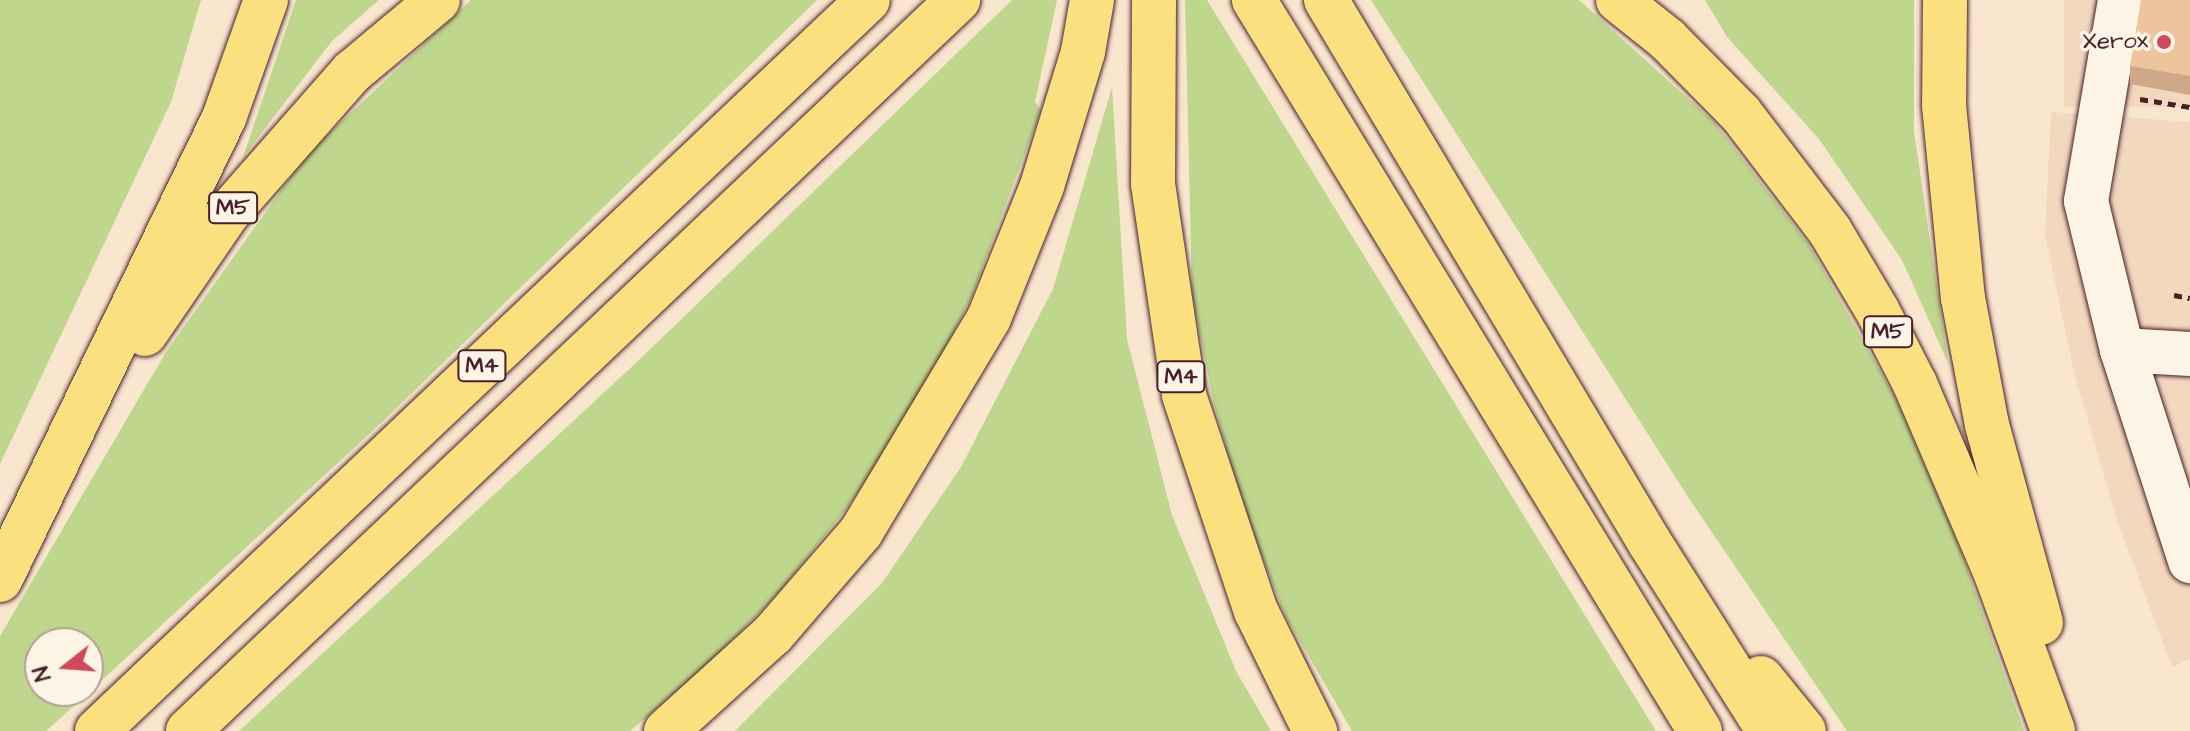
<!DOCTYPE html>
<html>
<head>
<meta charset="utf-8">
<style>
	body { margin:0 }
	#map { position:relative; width:2190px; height:731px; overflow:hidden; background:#f8e6cf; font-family:"Architects Daughter",sans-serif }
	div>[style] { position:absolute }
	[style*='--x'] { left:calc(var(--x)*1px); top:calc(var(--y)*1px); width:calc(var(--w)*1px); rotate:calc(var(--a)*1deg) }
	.built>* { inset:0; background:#f2d8bd; transform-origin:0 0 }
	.green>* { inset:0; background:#bfd78d }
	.path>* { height:5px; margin-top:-2.5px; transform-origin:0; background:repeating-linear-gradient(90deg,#4a1f2b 0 8px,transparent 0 14px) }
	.roads { filter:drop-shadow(0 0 2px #4a1f2b) drop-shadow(0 0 2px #4a1f2b) }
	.minor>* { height:44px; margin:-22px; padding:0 22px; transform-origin:22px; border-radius:22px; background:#fcf5e5 }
	.highway>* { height:44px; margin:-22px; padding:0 22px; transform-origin:22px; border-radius:22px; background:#fbe080 }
	.wall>* { inset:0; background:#cda987 }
	.building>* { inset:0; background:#eec49d }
	.dots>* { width:22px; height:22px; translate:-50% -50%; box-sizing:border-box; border:4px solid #fcf5e5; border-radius:50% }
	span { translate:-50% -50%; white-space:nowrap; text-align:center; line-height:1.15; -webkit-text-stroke:7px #fcf5e5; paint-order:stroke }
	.shield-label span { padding:2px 6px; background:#fcf5e5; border:2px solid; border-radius:6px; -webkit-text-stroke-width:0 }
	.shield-label { font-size:22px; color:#4a1f2b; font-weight:700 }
	.poi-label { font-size:24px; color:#4a1f2b }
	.right { translate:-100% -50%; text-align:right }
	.north { position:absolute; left:24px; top:627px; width:80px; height:80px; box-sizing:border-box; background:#fcf5e5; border:2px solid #b59f9b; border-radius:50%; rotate:253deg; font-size:22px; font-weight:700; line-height:32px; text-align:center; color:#4a1f2b }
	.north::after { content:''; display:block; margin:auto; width:28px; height:36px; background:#d1495b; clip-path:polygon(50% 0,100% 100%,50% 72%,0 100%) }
</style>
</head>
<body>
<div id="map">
	<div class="built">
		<i style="left:2064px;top:0;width:126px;height:107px"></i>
		<i style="clip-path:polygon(2051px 112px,2190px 122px,2190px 659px,2172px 667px,2116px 517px,2074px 372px,2045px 235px)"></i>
	</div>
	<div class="green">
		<i style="clip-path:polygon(0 0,201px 0,171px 102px,0 464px)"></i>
		<i style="clip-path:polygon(296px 0,379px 0,332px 41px,243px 157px)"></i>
		<i style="clip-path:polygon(evenodd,471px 0,817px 0,379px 425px,75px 705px,46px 731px,0 731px,0 636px,166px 352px,307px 154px,471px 0,40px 643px,88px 643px,88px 691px,40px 691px,40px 643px)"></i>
		<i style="clip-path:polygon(1012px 0,1057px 0,1035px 102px,1041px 110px,971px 298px,914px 410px,846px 509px,777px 595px,701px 671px,630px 731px,239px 731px,638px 361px)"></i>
		<i style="clip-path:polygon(1185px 0,1207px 0,1656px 731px,1352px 731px,1285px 615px,1242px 504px,1213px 400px,1192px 293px)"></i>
		<i style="clip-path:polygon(1371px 0,1579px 0,1714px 122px,1809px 245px,1897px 401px,1958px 543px,2024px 731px,1847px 731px,1690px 500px)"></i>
		<i style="clip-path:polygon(1705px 0,1914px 0,1914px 131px,1948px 363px,1902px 260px,1819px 139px,1727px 37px)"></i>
		<i style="clip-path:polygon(1112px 87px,1127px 339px,1172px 515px,1236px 671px,1271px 731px,735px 731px,882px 583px,961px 467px,1053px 289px)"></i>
	</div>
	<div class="path">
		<i style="--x:2140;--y:99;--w:51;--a:9.1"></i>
		<i style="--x:2174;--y:295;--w:16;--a:11"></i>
	</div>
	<div class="roads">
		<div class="minor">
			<i style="--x:2120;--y:0;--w:204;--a:99.6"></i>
			<i style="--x:2086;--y:201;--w:153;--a:76.4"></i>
			<i style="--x:2122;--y:350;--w:222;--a:72.1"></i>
			<i style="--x:2122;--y:350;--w:68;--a:3.4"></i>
		</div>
		<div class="highway">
			<i style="--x:1154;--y:0;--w:184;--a:90.3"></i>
			<i style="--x:1153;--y:184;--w:213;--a:81.6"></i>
			<i style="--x:1184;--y:395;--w:228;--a:71.6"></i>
			<i style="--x:1256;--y:611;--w:134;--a:63.8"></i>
			<i style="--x:1254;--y:0;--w:856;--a:58.61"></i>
			<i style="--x:1326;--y:0;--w:632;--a:59.18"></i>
			<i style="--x:1650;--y:543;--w:222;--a:57.7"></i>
			<i style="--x:1618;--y:0;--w:63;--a:38.5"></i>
			<i style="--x:1667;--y:39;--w:105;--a:45.4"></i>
			<i style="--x:1741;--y:114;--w:147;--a:52.7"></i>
			<i style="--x:1830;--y:231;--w:92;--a:59.3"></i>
			<i style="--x:1877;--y:310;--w:83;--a:62.8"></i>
			<i style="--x:1915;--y:384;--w:207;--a:66.9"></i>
			<i style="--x:1996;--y:574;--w:167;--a:70"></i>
			<i style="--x:1945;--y:0;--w:105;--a:90.5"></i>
			<i style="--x:1944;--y:105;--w:194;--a:84.4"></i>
			<i style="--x:1963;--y:298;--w:129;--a:79.3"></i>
			<i style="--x:1987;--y:425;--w:205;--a:74.7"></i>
			<i style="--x:145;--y:334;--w:147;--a:-55.6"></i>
			<i style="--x:228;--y:213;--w:188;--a:-48.7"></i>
			<i style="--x:352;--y:72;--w:112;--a:-39.9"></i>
			<i style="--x:0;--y:580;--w:513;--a:-64.13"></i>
			<i style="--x:224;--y:118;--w:125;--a:-70.4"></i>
			<i style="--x:1761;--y:678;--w:68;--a:50.9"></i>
			<i style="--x:97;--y:731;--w:1062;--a:-43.47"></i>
			<i style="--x:188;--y:731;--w:1062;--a:-43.51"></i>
			<i style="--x:666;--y:731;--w:144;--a:-42.2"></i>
			<i style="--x:773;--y:634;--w:135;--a:-49.2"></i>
			<i style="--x:861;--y:532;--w:249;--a:-59.1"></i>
			<i style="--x:989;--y:318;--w:142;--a:-68.1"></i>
			<i style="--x:1042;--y:186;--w:140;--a:-73"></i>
			<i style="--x:1083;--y:52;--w:53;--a:-80.2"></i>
		</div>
	</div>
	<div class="wall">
		<i style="clip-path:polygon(2190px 0,2190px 95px,2130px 84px,2130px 66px)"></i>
	</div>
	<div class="building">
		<i style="clip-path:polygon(2141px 0,2190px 0,2190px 76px,2130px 66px)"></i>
	</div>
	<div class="dots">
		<i style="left:2164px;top:42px;background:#d1495b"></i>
	</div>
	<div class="shield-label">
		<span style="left:233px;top:208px">M5</span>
		<span style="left:1888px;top:332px">M5</span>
		<span style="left:482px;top:366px">M4</span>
		<span style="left:1181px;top:377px">M4</span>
	</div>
	<div class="poi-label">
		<span class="right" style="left:2148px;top:42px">Xerox</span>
	</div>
	<div class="north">N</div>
</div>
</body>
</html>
